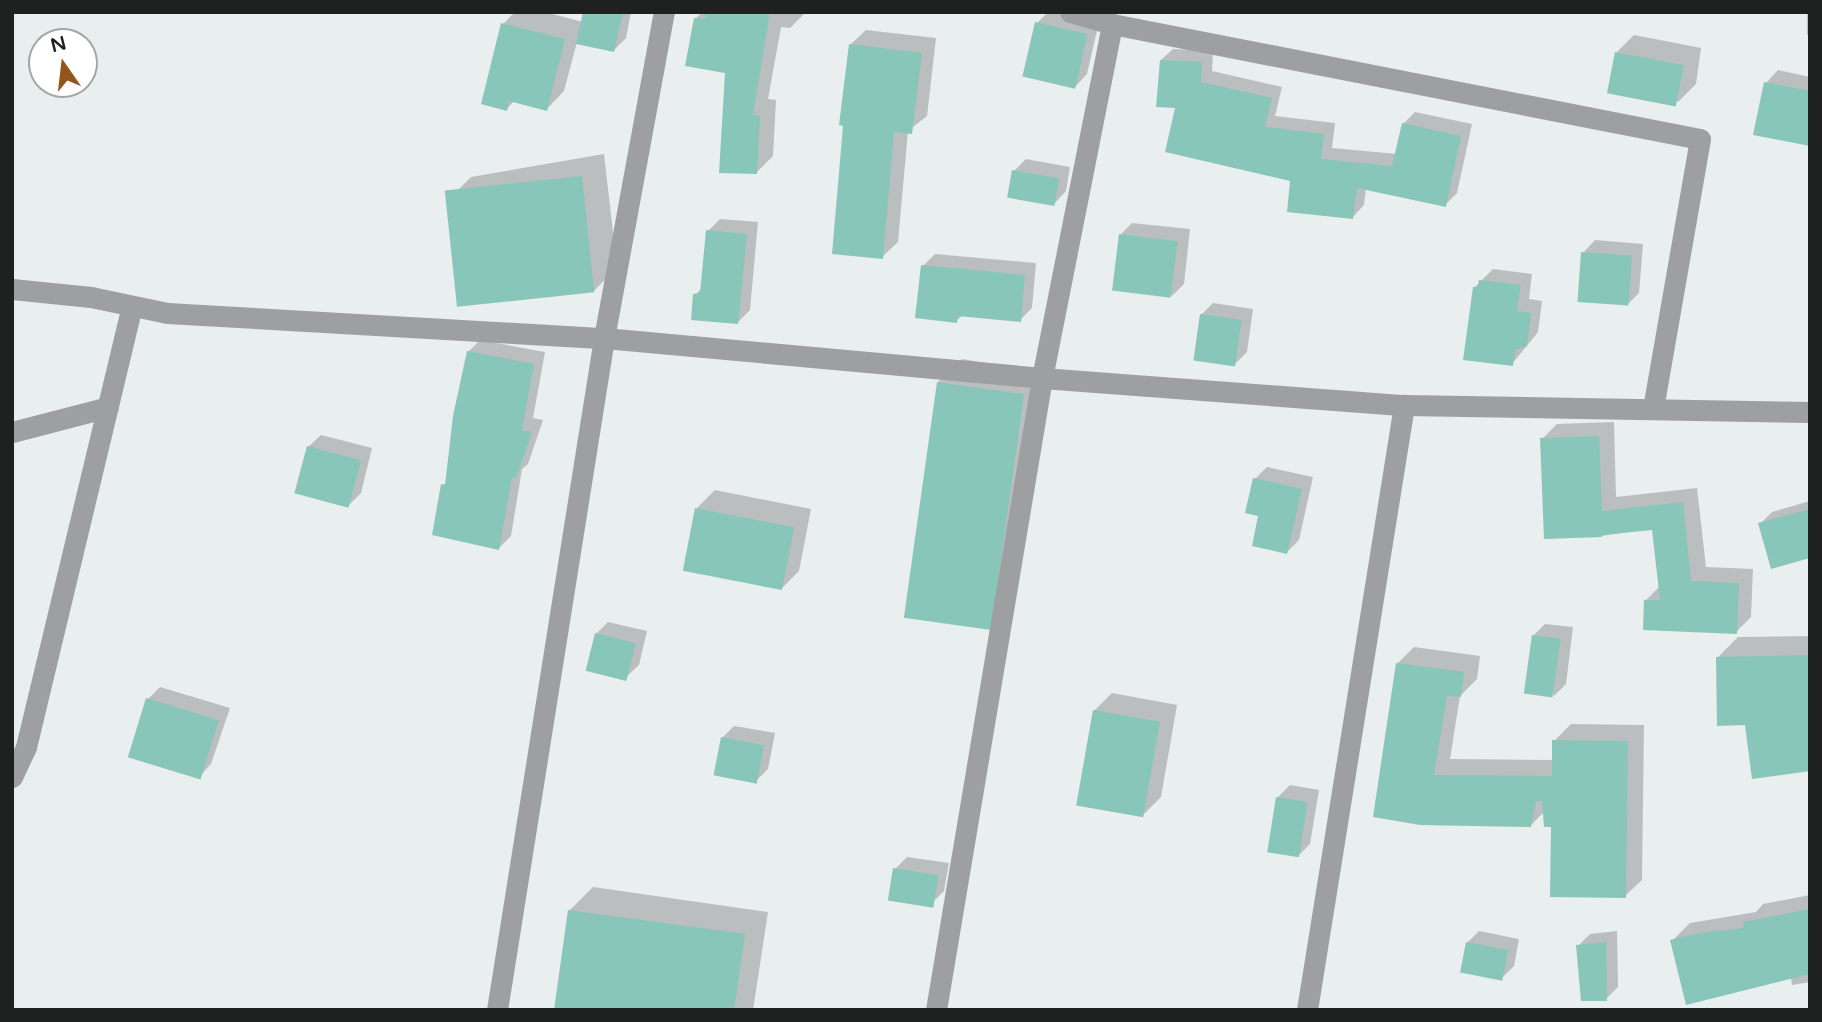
<!DOCTYPE html>
<html>
<head>
<meta charset="utf-8">
<style>
	body { margin:0 }
	#map { position:relative; width:1822px; height:1022px; overflow:hidden; background:#e9eeef; font-family:"Varela Round",sans-serif }
	div>[style] { position:absolute }
	[style*='--x'] { left:calc(var(--x)*1px); top:calc(var(--y)*1px); width:calc(var(--w)*1px); rotate:calc(var(--a)*1deg) }
	.shadow>* { inset:0; background:#0003; transform-origin:0 0 }
	.building>* { inset:0; background:#87c6b9; transform-origin:0 0 }
	.minor>* { height:21px; margin:-10.5px; padding:0 10.5px; transform-origin:10.5px; border-radius:10.5px; background:#9e9fa0 }
	span { translate:-50% -50%; white-space:nowrap; text-align:center; line-height:1.15; -webkit-text-stroke:6px #fff; paint-order:stroke }
	.frame { position:absolute; inset:0; border:14px solid #1f2121; pointer-events:none }
	.north { position:absolute; left:28px; top:28px; width:70px; height:70px; box-sizing:border-box; background:#fff; border:2px solid #a5a6a6; border-radius:50%; rotate:346deg; font-size:19px; font-weight:700; line-height:28px; text-align:center; color:#1f2121 }
	.north::after { content:''; display:block; margin:auto; width:24px; height:32px; background:#94551c; clip-path:polygon(50% 0,100% 100%,50% 72%,0 100%) }
</style>
</head>
<body>
<div id="map">
	<div class="shadow">
		<i style="clip-path:polygon(515px 12px,545px 12px,583px 22px,587px 12px,631px 12px,626px 38px,614px 50px,577px 42px,564px 91px,547px 109px,514px 101px,507px 109px,503px 24px)"></i>
		<i style="clip-path:polygon(702px 12px,806px 12px,790px 28px,781px 27px,768px 99px,776px 100px,773px 156px,756px 173px,727px 71px,696px 18px)"></i>
		<i style="clip-path:polygon(1048px 12px,1099px 22px,1087px 74px,1075px 87px,1037px 23px)"></i>
		<i style="left:1807px;top:12px;width:3px;height:23px"></i>
		<i style="clip-path:polygon(866px 30px,936px 38px,927px 116px,908px 131px,898px 242px,882px 257px,850px 45px)"></i>
		<i style="clip-path:polygon(1634px 35px,1701px 48px,1696px 84px,1678px 102px,1616px 53px)"></i>
		<i style="clip-path:polygon(1173px 49px,1213px 51px,1212px 71px,1282px 87px,1275px 116px,1335px 123px,1332px 148px,1397px 154px,1403px 124px,1415px 112px,1472px 124px,1457px 193px,1445px 205px,1366px 188px,1364px 205px,1353px 217px,1177px 106px,1161px 60px)"></i>
		<i style="clip-path:polygon(1778px 70px,1810px 77px,1810px 141px,1766px 83px)"></i>
		<i style="clip-path:polygon(604px 154px,617px 267px,594px 291px,448px 200px,471px 177px)"></i>
		<i style="clip-path:polygon(1026px 159px,1070px 167px,1066px 191px,1054px 204px,1014px 171px)"></i>
		<i style="clip-path:polygon(720px 219px,758px 222px,750px 310px,738px 322px,695px 295px,702px 288px,708px 231px)"></i>
		<i style="clip-path:polygon(1132px 223px,1190px 229px,1184px 284px,1172px 296px,1120px 235px)"></i>
		<i style="clip-path:polygon(1595px 240px,1643px 244px,1639px 293px,1627px 305px,1583px 253px)"></i>
		<i style="clip-path:polygon(935px 254px,1036px 263px,1032px 308px,1020px 320px,963px 315px,956px 321px,923px 266px)"></i>
		<i style="clip-path:polygon(1493px 269px,1532px 274px,1529px 299px,1542px 301px,1538px 332px,1512px 364px,1475px 287px)"></i>
		<i style="clip-path:polygon(1213px 303px,1253px 309px,1247px 352px,1235px 364px,1201px 315px)"></i>
		<i style="clip-path:polygon(480px 340px,545px 352px,533px 418px,543px 420px,528px 464px,522px 469px,511px 536px,499px 548px,443px 485px,448px 481px,468px 352px)"></i>
		<i style="clip-path:polygon(962px 359px,1046px 373px,1009px 606px,985px 629px,938px 382px)"></i>
		<i style="clip-path:polygon(1614px 422px,1616px 497px,1697px 488px,1706px 567px,1753px 569px,1751px 617px,1736px 632px,1646px 600px,1660px 586px,1654px 528px,1602px 536px,1542px 439px,1557px 424px)"></i>
		<i style="clip-path:polygon(321px 435px,372px 448px,361px 493px,349px 505px,308px 447px)"></i>
		<i style="clip-path:polygon(1267px 467px,1313px 477px,1299px 540px,1287px 552px,1260px 515px,1255px 479px)"></i>
		<i style="clip-path:polygon(715px 490px,811px 509px,799px 571px,781px 589px,697px 508px)"></i>
		<i style="clip-path:polygon(1810px 501px,1810px 557px,1760px 524px,1772px 512px)"></i>
		<i style="clip-path:polygon(608px 622px,647px 631px,639px 665px,626px 677px,596px 634px)"></i>
		<i style="clip-path:polygon(1545px 624px,1573px 627px,1566px 684px,1554px 696px,1533px 636px)"></i>
		<i style="clip-path:polygon(1810px 636px,1810px 769px,1747px 723px,1718px 657px,1738px 637px)"></i>
		<i style="clip-path:polygon(1414px 647px,1480px 656px,1477px 679px,1460px 696px,1450px 759px,1554px 760px,1554px 741px,1571px 724px,1644px 725px,1642px 880px,1625px 896px,1553px 826px,1545px 811px,1531px 825px,1420px 823px,1397px 664px)"></i>
		<i style="clip-path:polygon(160px 687px,230px 708px,211px 764px,199px 777px,148px 699px)"></i>
		<i style="clip-path:polygon(1112px 693px,1177px 705px,1161px 797px,1143px 815px,1094px 711px)"></i>
		<i style="clip-path:polygon(734px 726px,775px 733px,768px 769px,756px 781px,722px 738px)"></i>
		<i style="clip-path:polygon(1290px 785px,1319px 790px,1310px 844px,1298px 856px,1278px 797px)"></i>
		<i style="clip-path:polygon(907px 857px,949px 863px,944px 891px,932px 903px,895px 869px)"></i>
		<i style="clip-path:polygon(593px 887px,768px 912px,753px 1010px,556px 1010px,570px 910px)"></i>
		<i style="clip-path:polygon(1810px 895px,1810px 982px,1792px 985px,1791px 977px,1672px 941px,1690px 923px,1756px 912px,1763px 904px)"></i>
		<i style="clip-path:polygon(1479px 931px,1519px 939px,1514px 966px,1502px 978px,1467px 943px)"></i>
		<i style="clip-path:polygon(1617px 931px,1618px 987px,1606px 999px,1578px 946px,1590px 934px)"></i>
	</div>
	<div class="building">
		<i style="clip-path:polygon(583px 12px,623px 12px,614px 52px,576px 44px)"></i>
		<i style="clip-path:polygon(706px 12px,770px 12px,753px 115px,760px 116px,757px 174px,719px 173px,725px 73px,685px 66px,694px 18px,705px 19px)"></i>
		<i style="left:1035px;top:22px;width:54px;height:56px;rotate:13deg"></i>
		<i style="clip-path:polygon(501px 23px,565px 39px,547px 111px,509px 101px,507px 111px,481px 104px)"></i>
		<i style="clip-path:polygon(849px 44px,922px 53px,912px 134px,894px 132px,883px 259px,832px 254px,843px 126px,839px 125px)"></i>
		<i style="left:1615px;top:52px;width:70px;height:42px;rotate:11deg"></i>
		<i style="clip-path:polygon(1160px 60px,1202px 62px,1201px 82px,1272px 98px,1265px 127px,1324px 134px,1321px 159px,1392px 166px,1402px 123px,1461px 136px,1446px 207px,1357px 188px,1353px 219px,1287px 212px,1290px 181px,1165px 152px,1175px 108px,1156px 107px)"></i>
		<i style="clip-path:polygon(1764px 82px,1810px 91px,1810px 146px,1753px 135px)"></i>
		<i style="left:1012px;top:170px;width:48px;height:28px;rotate:10deg"></i>
		<i style="left:582px;top:176px;width:117px;height:138px;rotate:84deg"></i>
		<i style="clip-path:polygon(706px 230px,747px 234px,738px 324px,691px 320px,693px 294px,700px 293px)"></i>
		<i style="left:1119px;top:234px;width:59px;height:57px;rotate:7deg"></i>
		<i style="left:1581px;top:252px;width:51px;height:50px;rotate:4deg"></i>
		<i style="clip-path:polygon(921px 265px,1025px 275px,1021px 322px,958px 316px,957px 323px,915px 318px)"></i>
		<i style="clip-path:polygon(1479px 280px,1521px 285px,1517px 311px,1531px 313px,1527px 346px,1515px 350px,1513px 366px,1463px 360px,1473px 287px,1478px 287px)"></i>
		<i style="left:1200px;top:314px;width:42px;height:47px;rotate:8deg"></i>
		<i style="clip-path:polygon(467px 351px,534px 364px,522px 430px,532px 432px,516px 478px,512px 477px,499px 550px,432px 535px,441px 484px,445px 485px,453px 416px)"></i>
		<i style="left:937px;top:382px;width:88px;height:238px;rotate:8deg"></i>
		<i style="clip-path:polygon(1599px 436px,1602px 511px,1683px 502px,1691px 581px,1739px 583px,1737px 634px,1643px 630px,1644px 600px,1660px 600px,1652px 530px,1602px 535px,1602px 537px,1544px 539px,1540px 438px)"></i>
		<i style="left:307px;top:446px;width:56px;height:49px;rotate:15deg"></i>
		<i style="clip-path:polygon(1253px 478px,1302px 489px,1287px 554px,1252px 546px,1258px 516px,1245px 513px)"></i>
		<i style="left:695px;top:508px;width:101px;height:64px;rotate:11deg"></i>
		<i style="clip-path:polygon(1810px 509px,1810px 558px,1771px 569px,1758px 523px)"></i>
		<i style="left:595px;top:633px;width:42px;height:39px;rotate:14deg"></i>
		<i style="left:1532px;top:635px;width:29px;height:59px;rotate:8deg"></i>
		<i style="clip-path:polygon(1810px 655px,1810px 771px,1752px 779px,1745px 725px,1717px 726px,1716px 657px)"></i>
		<i style="clip-path:polygon(1396px 663px,1464px 672px,1461px 697px,1447px 696px,1434px 775px,1552px 776px,1552px 740px,1628px 741px,1626px 898px,1550px 897px,1551px 827px,1544px 827px,1542px 801px,1536px 801px,1531px 827px,1420px 825px,1373px 817px)"></i>
		<i style="left:146px;top:698px;width:76px;height:62px;rotate:17deg"></i>
		<i style="left:1093px;top:710px;width:68px;height:97px;rotate:10deg"></i>
		<i style="left:721px;top:737px;width:44px;height:39px;rotate:11deg"></i>
		<i style="left:1276px;top:797px;width:32px;height:56px;rotate:9deg"></i>
		<i style="left:893px;top:868px;width:46px;height:33px;rotate:9deg"></i>
		<i style="clip-path:polygon(1810px 909px,1810px 974px,1686px 1005px,1670px 940px,1699px 933px,1744px 928px,1743px 922px)"></i>
		<i style="clip-path:polygon(568px 910px,745px 934px,734px 1010px,554px 1010px)"></i>
		<i style="left:1466px;top:942px;width:43px;height:31px;rotate:11deg"></i>
		<i style="clip-path:polygon(1606px 942px,1607px 1001px,1581px 1001px,1576px 945px)"></i>
	</div>
	<div class="minor">
		<i style="--x:1070;--y:12;--w:44;--a:15.9"></i>
		<i style="--x:1112;--y:24;--w:599;--a:11.07"></i>
		<i style="--x:1700;--y:139;--w:273;--a:99.9"></i>
		<i style="--x:12;--y:289;--w:79;--a:5.8"></i>
		<i style="--x:91;--y:297;--w:78;--a:11.9"></i>
		<i style="--x:167;--y:313;--w:438;--a:3.3"></i>
		<i style="--x:604;--y:338;--w:440;--a:5.2"></i>
		<i style="--x:1042;--y:378;--w:363;--a:4.3"></i>
		<i style="--x:1404;--y:405;--w:406;--a:1"></i>
		<i style="--x:12;--y:432;--w:99;--a:-14.6"></i>
		<i style="--x:12;--y:777;--w:33;--a:-65"></i>
		<i style="--x:26;--y:747;--w:453;--a:-76.5"></i>
		<i style="--x:497;--y:1010;--w:680;--a:-80.95"></i>
		<i style="--x:604;--y:338;--w:331;--a:-79.6"></i>
		<i style="--x:936;--y:1010;--w:641;--a:-80.48"></i>
		<i style="--x:1042;--y:378;--w:361;--a:-78.8"></i>
		<i style="--x:1307;--y:1010;--w:613;--a:-80.89"></i>
	</div>
	<div class="frame"></div>
	<div class="north">N</div>
</div>
</body>
</html>
